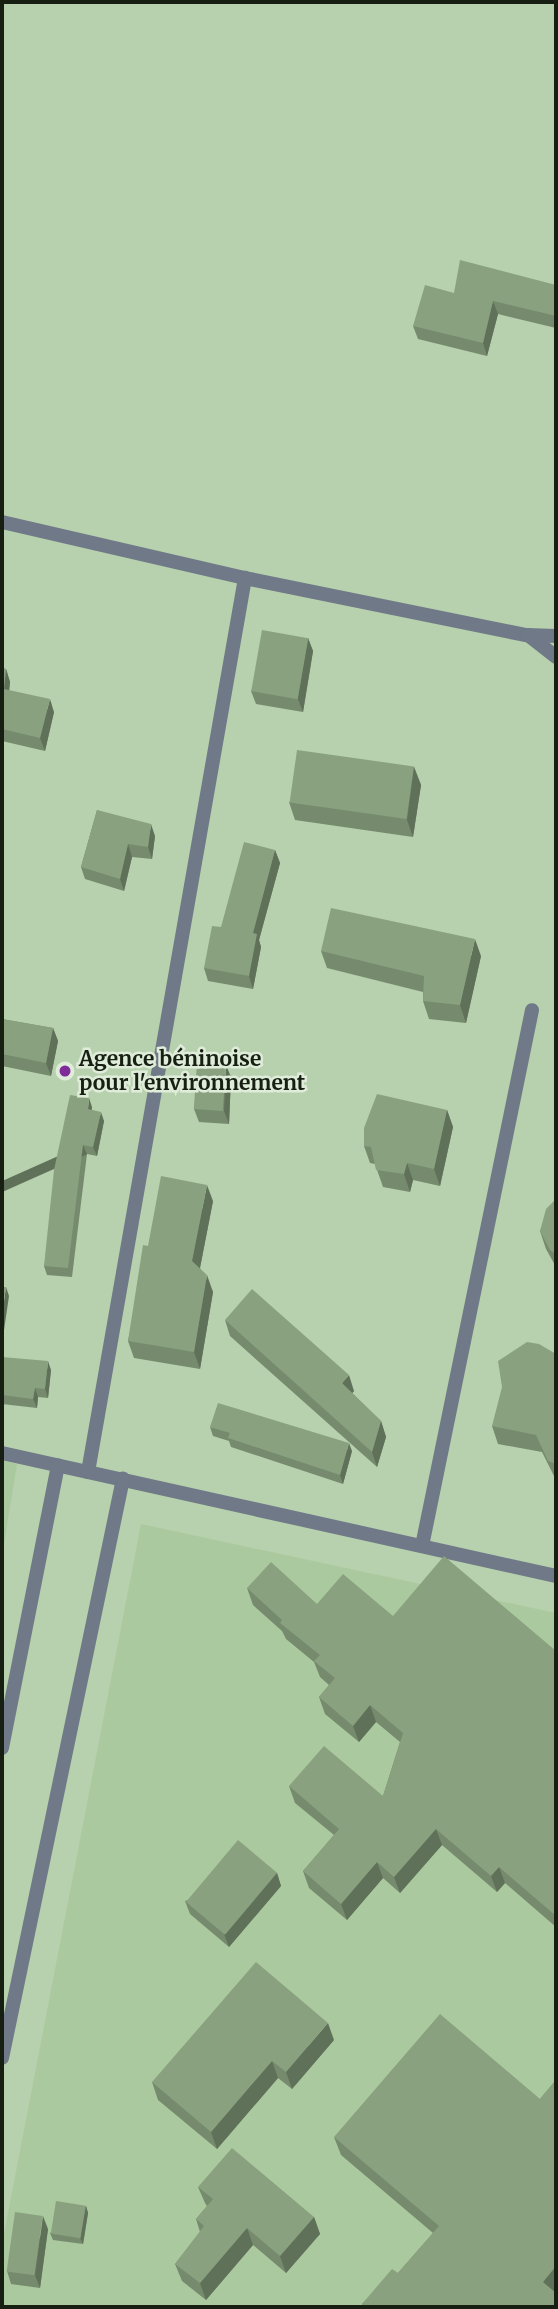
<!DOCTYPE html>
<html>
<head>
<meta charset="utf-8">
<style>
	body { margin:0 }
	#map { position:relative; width:558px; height:2309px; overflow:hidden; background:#b7d0ad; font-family:Merriweather,serif }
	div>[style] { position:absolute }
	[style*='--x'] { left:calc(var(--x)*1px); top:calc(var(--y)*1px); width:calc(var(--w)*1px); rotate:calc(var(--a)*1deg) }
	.built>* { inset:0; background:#abc99f }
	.minor>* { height:14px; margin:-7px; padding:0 7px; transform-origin:7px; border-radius:7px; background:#6f7987 }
	.tertiary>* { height:14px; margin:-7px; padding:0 7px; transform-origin:7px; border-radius:7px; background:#6f7987 }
	.wall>* { inset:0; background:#768a6d }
	.shaded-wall>* { inset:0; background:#607159; transform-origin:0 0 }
	.building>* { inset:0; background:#89a17f; transform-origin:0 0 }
	.dots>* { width:19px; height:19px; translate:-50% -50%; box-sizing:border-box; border:4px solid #dfecda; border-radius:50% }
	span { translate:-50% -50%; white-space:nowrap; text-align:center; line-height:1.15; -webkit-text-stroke:5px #dfecda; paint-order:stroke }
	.poi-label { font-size:21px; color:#161f12; font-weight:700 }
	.left { translate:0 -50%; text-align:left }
	.frame { position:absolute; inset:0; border:4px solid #161f12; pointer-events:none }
</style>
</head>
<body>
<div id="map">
	<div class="built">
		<i style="clip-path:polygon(2px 1460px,17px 1464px,2px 1556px)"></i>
		<i style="clip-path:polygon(141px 1524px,556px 1613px,556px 2307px,2px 2307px,2px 2244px)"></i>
	</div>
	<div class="minor">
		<i style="--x:2;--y:522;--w:249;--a:13"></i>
		<i style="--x:245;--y:578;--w:287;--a:11.5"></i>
		<i style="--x:526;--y:635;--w:30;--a:2"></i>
		<i style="--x:528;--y:635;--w:36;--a:38"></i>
		<i style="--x:88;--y:1472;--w:908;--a:-80.04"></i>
		<i style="--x:422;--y:1546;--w:547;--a:-78.4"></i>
	</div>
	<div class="tertiary">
		<i style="--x:2;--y:1453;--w:567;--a:12.52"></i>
		<i style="--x:2;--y:1748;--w:288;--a:-78.8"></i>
		<i style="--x:2;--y:2058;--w:592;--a:-78.2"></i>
	</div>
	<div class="wall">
		<i style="clip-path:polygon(556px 285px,556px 328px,498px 314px,487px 356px,418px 339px,413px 326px,454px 293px)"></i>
		<i style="clip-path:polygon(308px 638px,313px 651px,303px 712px,256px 704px,251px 691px)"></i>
		<i style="clip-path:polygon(2px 668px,6px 669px,10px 682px,9px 691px,54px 712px,45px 751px,2px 741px)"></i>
		<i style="clip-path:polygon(414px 767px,421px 785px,413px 837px,295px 820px,289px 802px)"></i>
		<i style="clip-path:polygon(97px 810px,155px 836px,152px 859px,132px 857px,124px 891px,85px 879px,81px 867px)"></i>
		<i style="clip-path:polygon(275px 850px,280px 863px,259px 940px,261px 947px,253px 989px,208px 981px,204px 968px,221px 927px)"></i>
		<i style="clip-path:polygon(321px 951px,481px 956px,466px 1023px,429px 1019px,423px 1001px,423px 992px,327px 968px)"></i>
		<i style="clip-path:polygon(2px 1019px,53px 1028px,58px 1041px,51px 1076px,2px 1066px)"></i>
		<i style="clip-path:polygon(231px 1077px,229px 1124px,199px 1122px,194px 1109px)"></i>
		<i style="clip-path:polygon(92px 1107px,92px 1110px,104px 1121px,97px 1156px,87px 1154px,72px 1277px,47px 1275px,44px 1266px)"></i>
		<i style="clip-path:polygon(447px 1110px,453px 1127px,440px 1186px,413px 1180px,410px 1192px,383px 1187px,375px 1164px,370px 1163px,364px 1146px)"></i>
		<i style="clip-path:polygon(556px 1199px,556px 1267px,546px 1249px,540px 1231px)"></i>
		<i style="clip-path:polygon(213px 1201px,200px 1268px,213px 1292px,200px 1369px,134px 1358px,128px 1341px,148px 1246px)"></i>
		<i style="clip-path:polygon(225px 1320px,354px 1391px,352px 1393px,381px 1421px,386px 1437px,377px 1467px,230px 1336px)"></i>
		<i style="clip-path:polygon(556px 1354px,556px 1479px,555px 1478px,542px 1452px,498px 1444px,492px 1426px)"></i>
		<i style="clip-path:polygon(2px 1357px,51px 1370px,48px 1398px,38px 1397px,37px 1408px,2px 1404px)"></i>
		<i style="clip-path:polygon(210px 1427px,352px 1451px,343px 1484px,231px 1447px,229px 1441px,213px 1436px)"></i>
		<i style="clip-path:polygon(247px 1588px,317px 1604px,393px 1616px,556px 1651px,556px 1927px,505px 1883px,497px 1892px,442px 1845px,400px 1893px,383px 1878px,347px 1920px,309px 1888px,303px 1871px,334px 1835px,295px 1803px,289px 1786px,383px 1796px,400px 1742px,376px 1722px,359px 1742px,325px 1714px,319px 1697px,329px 1685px,320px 1677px,314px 1662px,286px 1639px,282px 1631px,253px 1605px)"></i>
		<i style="clip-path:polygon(277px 1873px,281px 1886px,229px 1947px,190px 1914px,185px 1901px)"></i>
		<i style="clip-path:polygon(334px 2040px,292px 2089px,278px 2078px,217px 2149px,158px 2100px,152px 2082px)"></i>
		<i style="clip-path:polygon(556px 2080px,556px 2307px,363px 2307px,362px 2304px,398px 2273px,433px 2233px,341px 2155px,334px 2137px,540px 2099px)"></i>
		<i style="clip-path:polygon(198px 2187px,314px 2217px,320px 2234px,286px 2273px,253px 2245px,206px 2300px,182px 2281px,175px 2264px,200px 2232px,196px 2219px,207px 2206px,205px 2203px)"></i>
		<i style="clip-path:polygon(86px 2206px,88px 2213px,83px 2244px,53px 2240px,50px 2233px)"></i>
		<i style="clip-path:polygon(48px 2229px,40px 2288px,11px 2284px,7px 2271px)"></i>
	</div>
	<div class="shaded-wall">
		<i style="clip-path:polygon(493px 301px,498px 314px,487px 356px,483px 343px)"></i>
		<i style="clip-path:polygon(308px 638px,313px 651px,303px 712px,298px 699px)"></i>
		<i style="clip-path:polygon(6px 669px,10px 682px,8px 702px,4px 689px)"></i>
		<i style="clip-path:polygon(50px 699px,54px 712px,45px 751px,40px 738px)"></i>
		<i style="clip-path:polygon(414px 767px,421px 785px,413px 837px,407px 820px)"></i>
		<i style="clip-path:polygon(151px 824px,155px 836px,152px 859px,148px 847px)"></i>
		<i style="clip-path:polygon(128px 844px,132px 857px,124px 891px,120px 879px)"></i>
		<i style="clip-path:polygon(275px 850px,280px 863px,259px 940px,261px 947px,253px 989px,249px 976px,253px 933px)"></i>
		<i style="clip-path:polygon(475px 939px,481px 956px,466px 1023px,460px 1005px)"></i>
		<i style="clip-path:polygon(53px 1028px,58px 1041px,51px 1076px,46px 1063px)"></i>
		<i style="clip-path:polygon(226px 1065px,231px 1077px,229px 1124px,224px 1111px)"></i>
		<i style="clip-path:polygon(89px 1098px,92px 1107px,91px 1118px,88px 1109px)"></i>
		<i style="clip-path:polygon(447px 1110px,453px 1127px,440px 1186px,434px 1169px)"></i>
		<i style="clip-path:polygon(101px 1112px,104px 1121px,97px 1156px,93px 1147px)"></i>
		<i style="left:83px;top:1145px;width:10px;height:124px;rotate:66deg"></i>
		<i style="clip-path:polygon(407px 1163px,413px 1180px,410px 1192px,404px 1174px)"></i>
		<i style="clip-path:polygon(207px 1185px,213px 1201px,198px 1278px,192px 1261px)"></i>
		<i style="clip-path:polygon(207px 1275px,213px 1292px,200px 1369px,194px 1352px)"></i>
		<i style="clip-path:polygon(6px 1287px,9px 1296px,2px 1344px,2px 1315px)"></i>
		<i style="clip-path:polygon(48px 1361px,51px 1370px,48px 1398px,45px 1389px)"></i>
		<i style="clip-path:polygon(349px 1375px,354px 1391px,347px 1399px,342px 1383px)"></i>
		<i style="clip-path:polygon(35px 1388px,38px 1397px,37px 1408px,33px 1399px)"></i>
		<i style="clip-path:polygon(381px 1421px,386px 1437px,377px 1467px,372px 1452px)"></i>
		<i style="clip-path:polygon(349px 1443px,352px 1451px,343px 1484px,340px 1475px)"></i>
		<i style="clip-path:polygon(370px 1705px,376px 1722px,359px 1742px,353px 1726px)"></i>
		<i style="clip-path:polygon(436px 1829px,442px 1845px,400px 1893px,394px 1877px)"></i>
		<i style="clip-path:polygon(377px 1862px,383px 1878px,347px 1920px,341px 1904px)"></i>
		<i style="clip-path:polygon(499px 1867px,505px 1883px,497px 1892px,491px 1876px)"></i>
		<i style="clip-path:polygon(277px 1873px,281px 1886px,229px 1947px,224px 1934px)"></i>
		<i style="clip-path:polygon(328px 2023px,334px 2040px,292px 2089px,286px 2072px)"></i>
		<i style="clip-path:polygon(272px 2061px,278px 2078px,217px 2149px,211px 2132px)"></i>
		<i style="clip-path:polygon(86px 2206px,88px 2213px,83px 2244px,80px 2238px)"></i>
		<i style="clip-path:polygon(43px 2216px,48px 2229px,40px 2288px,35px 2275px)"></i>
		<i style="clip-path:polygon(314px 2217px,320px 2234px,286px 2273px,280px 2256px)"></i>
		<i style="clip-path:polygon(247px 2228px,253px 2245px,206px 2300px,200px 2283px)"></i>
		<i style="clip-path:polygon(556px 2266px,556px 2292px,550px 2300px,543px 2282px)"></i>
	</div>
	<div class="building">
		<i style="clip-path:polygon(460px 260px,556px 285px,556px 316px,493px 301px,483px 343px,413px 326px,425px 285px,454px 293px)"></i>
		<i style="left:262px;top:630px;width:47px;height:62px;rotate:10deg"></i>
		<i style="clip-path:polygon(2px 668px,6px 669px,4px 689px,50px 699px,40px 738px,2px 729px)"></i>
		<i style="left:297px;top:750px;width:118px;height:53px;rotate:8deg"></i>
		<i style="clip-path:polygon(97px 810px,151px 824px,148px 847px,128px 844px,120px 879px,81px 867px)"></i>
		<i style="clip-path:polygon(244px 842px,275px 850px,253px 933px,257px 934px,249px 976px,204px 968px,212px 926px,221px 927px)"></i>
		<i style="clip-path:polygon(331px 908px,475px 939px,460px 1005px,423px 1001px,424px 976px,321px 951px)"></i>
		<i style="clip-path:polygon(2px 1019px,53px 1028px,46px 1063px,2px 1054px)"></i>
		<i style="left:197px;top:1063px;width:29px;height:46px;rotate:4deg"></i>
		<i style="clip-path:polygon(377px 1094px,447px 1110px,434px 1169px,407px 1163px,404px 1174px,376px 1170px,371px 1147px,364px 1146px,364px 1128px)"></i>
		<i style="clip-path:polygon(70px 1095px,89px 1098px,88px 1109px,101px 1112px,93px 1147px,83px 1145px,68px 1268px,44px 1266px,54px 1170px)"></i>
		<i style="clip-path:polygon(161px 1176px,207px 1185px,192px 1261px,207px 1275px,194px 1352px,128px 1341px,143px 1245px,148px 1246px)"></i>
		<i style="clip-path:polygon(556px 1199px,556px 1254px,550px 1250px,540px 1231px,546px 1209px)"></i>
		<i style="clip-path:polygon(2px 1287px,6px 1287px,2px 1315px)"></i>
		<i style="clip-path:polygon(252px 1289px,349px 1375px,342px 1383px,381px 1421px,372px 1452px,225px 1320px)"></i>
		<i style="clip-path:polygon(527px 1342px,539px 1344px,556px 1354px,556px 1464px,548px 1461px,536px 1435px,492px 1426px,502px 1387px,498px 1361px)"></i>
		<i style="clip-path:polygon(2px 1357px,48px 1361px,45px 1389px,35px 1388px,33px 1399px,2px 1395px)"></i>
		<i style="clip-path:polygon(218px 1403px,349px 1443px,340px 1475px,228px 1438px,230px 1433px,210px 1427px)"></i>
		<i style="clip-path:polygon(444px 1556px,556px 1651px,556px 1916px,499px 1867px,491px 1876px,436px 1829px,394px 1877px,377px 1862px,341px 1904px,303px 1871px,339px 1829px,289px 1786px,324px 1746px,383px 1796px,403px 1733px,370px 1705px,353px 1726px,319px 1697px,335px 1678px,314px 1661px,320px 1655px,280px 1623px,282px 1620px,247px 1588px,271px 1562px,317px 1604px,343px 1574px,393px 1616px)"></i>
		<i style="left:238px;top:1840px;width:51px;height:81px;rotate:40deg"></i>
		<i style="clip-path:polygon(256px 1962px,328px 2023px,286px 2072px,272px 2061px,211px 2132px,152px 2082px)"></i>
		<i style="clip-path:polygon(440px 2014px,540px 2099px,556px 2080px,556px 2266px,543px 2282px,556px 2293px,556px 2307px,366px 2307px,362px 2304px,392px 2269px,398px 2273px,439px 2226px,334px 2137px)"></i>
		<i style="clip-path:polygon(232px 2148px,314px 2217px,280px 2256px,247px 2228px,200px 2283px,175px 2264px,204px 2226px,196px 2219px,213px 2199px,198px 2187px)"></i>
		<i style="left:56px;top:2201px;width:30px;height:33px;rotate:9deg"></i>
		<i style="left:15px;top:2212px;width:28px;height:60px;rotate:8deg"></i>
	</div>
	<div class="dots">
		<i style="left:65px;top:1071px;background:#7f2b9a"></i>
	</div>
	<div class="poi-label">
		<span class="left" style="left:79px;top:1071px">Agence béninoise<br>pour l'environnement</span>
	</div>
	<div class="frame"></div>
</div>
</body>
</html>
